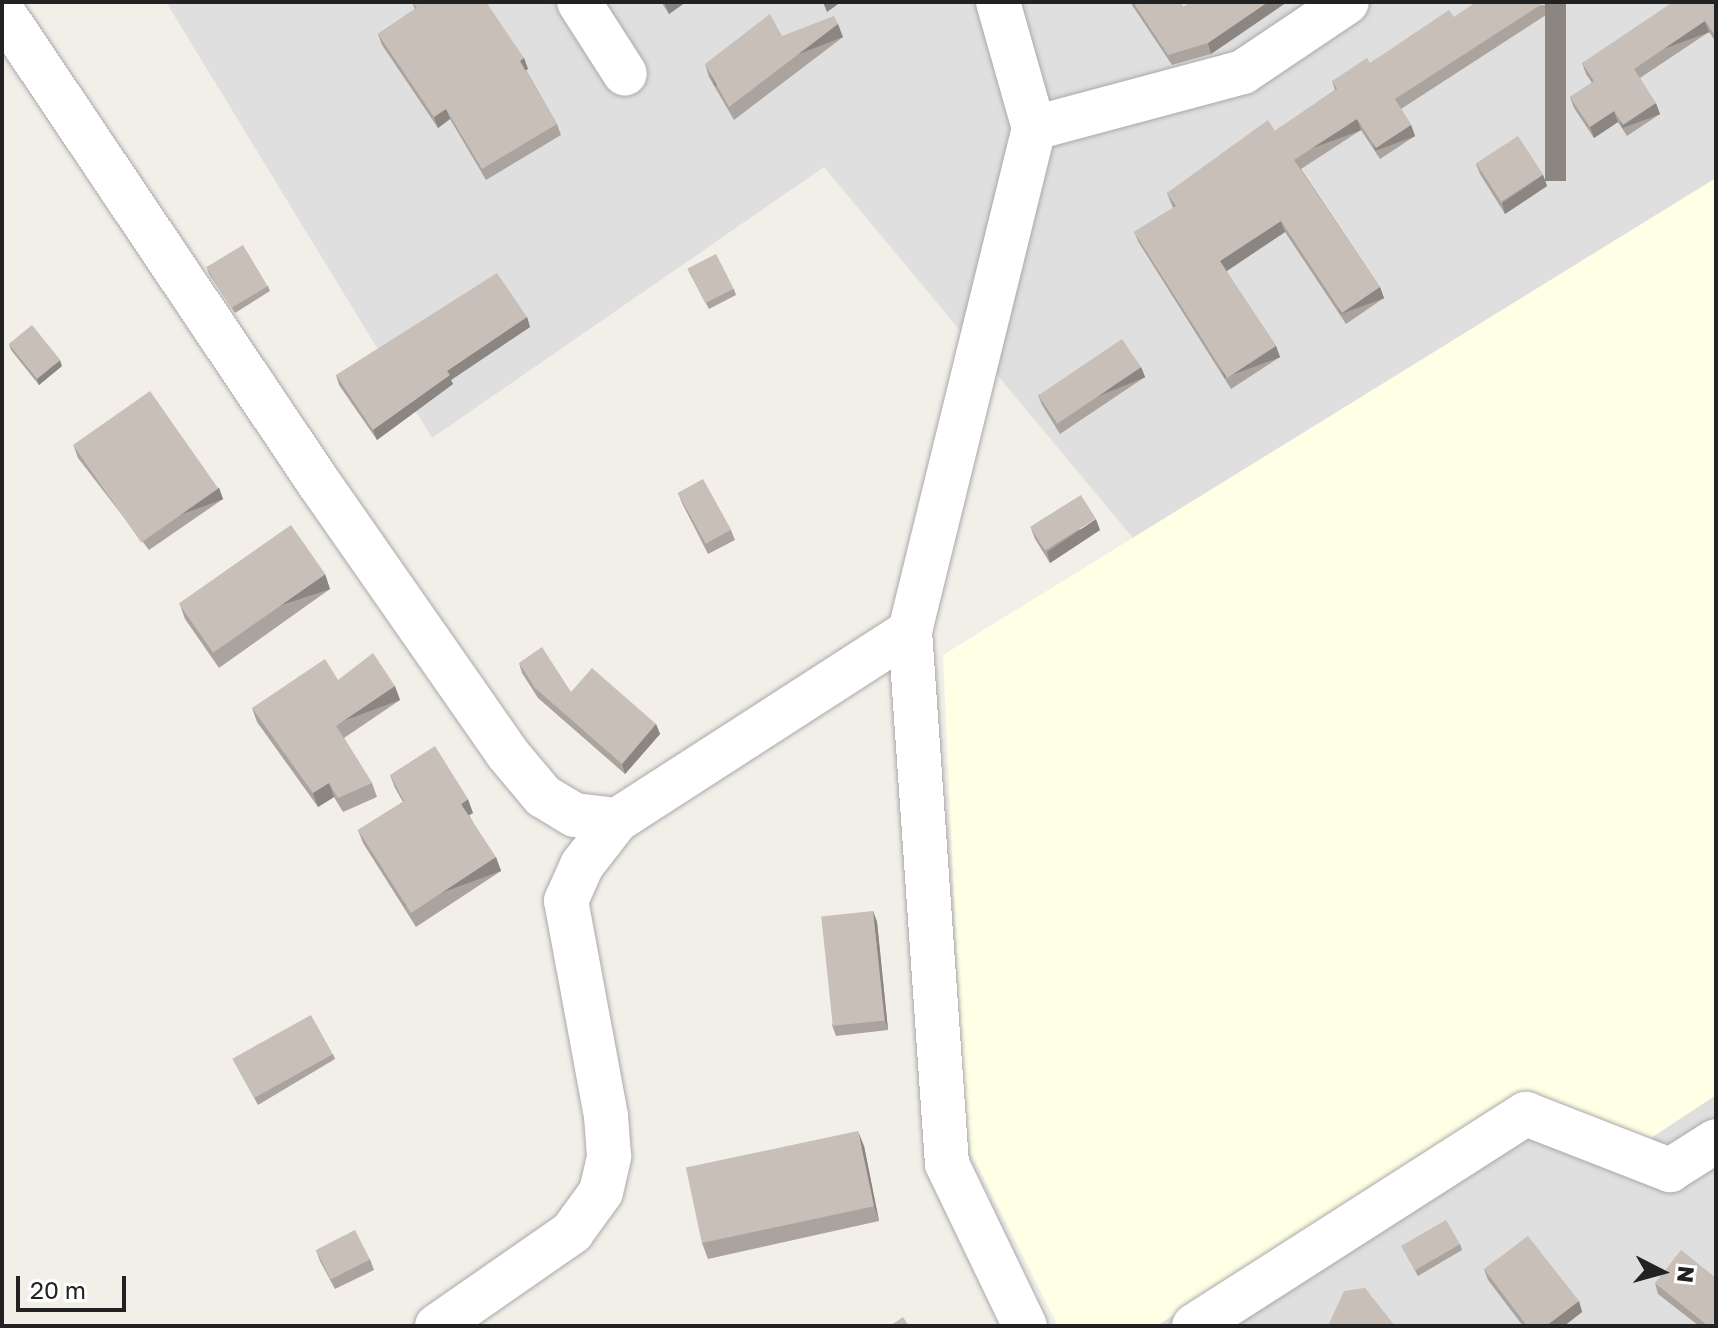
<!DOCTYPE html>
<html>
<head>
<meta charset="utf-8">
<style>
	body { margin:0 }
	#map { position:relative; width:1718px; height:1328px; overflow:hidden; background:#f2efe9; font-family:"Golos Text",sans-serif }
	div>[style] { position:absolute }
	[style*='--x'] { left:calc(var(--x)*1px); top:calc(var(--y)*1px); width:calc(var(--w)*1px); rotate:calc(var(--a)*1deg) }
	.residential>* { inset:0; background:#e0dfdf }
	.education>* { inset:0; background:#ffffe5 }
	.roads { filter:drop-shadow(0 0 2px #a9a9a9) drop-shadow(0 0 2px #a9a9a9) }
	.minor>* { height:44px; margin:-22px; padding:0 22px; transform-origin:22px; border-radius:22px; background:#fff }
	.wall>* { inset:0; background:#aba49e }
	.shaded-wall>* { inset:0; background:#8b8681; transform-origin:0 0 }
	.building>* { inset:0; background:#c7bfb8; transform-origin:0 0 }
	span { translate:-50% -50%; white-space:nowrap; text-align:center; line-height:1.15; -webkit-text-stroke:8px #fff; paint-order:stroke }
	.frame { position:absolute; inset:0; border:4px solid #222; pointer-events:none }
	.north { position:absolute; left:1622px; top:1232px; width:80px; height:80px; -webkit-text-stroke:6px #fff; paint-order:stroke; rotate:96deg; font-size:22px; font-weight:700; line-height:32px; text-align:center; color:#222 }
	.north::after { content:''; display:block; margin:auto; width:28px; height:36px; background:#222; clip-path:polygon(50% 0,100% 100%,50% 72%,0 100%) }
	.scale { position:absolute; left:16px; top:1276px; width:110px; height:36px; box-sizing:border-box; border:4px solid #222; border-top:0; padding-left:10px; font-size:24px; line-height:28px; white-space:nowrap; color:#222; -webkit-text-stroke:6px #fff; paint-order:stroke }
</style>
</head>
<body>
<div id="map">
	<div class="residential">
		<i style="clip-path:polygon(166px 2px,1716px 2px,1716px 178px,1133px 538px,824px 167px,432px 438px)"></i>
		<i style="clip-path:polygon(1716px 1095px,1716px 1326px,1156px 1326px,1528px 1098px,1645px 1142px)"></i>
	</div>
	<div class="education">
		<i style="clip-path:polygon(1716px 178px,1716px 1095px,1645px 1142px,1528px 1098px,1156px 1326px,1058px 1326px,965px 1141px,943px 655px)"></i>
	</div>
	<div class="roads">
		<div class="minor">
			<i style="--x:579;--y:2;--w:85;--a:57.4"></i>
			<i style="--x:998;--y:2;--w:131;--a:74.1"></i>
			<i style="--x:1034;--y:128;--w:518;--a:103.85"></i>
			<i style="--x:910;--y:631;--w:534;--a:86.03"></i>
			<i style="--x:947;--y:1164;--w:180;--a:64.3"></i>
			<i style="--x:2;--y:11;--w:572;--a:56.12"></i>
			<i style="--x:321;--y:486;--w:325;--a:55.1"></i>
			<i style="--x:507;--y:753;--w:56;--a:50.1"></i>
			<i style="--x:543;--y:796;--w:37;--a:31"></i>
			<i style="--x:575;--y:815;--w:42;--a:6.8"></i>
			<i style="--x:1034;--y:128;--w:216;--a:-15"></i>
			<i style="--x:1243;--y:72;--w:125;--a:-33.9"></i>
			<i style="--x:437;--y:1326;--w:165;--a:-34.8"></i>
			<i style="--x:572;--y:1232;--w:49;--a:-54.1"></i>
			<i style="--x:601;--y:1192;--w:37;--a:-77"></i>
			<i style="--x:609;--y:1156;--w:40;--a:-94.3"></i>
			<i style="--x:606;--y:1116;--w:219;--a:-100.5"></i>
			<i style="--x:566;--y:901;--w:39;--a:-66"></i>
			<i style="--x:582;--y:865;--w:57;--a:-52.1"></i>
			<i style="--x:617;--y:820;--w:349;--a:-32.8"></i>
			<i style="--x:1194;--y:1326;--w:394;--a:-32.6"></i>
			<i style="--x:1526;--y:1114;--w:155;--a:21.3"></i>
			<i style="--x:1670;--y:1170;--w:54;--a:-32.2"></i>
		</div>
	</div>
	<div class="wall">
		<i style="clip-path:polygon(412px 2px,524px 58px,528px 69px,526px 70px,557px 124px,561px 135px,486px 180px,450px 119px,438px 128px,382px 45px,378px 34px,415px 9px)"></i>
		<i style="clip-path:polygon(661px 2px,686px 2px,669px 14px)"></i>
		<i style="clip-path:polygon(1130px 2px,1180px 2px,1183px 7px,1287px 2px,1211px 54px,1172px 65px)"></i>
		<i style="clip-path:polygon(1566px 2px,1401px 109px,1411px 125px,1415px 136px,1380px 159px,1361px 130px,1301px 169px,1380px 287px,1384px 298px,1346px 324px,1285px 232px,1226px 271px,1276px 346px,1280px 357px,1231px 389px,1139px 243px,1134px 232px,1173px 208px,1167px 193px,1275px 131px,1335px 90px,1332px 81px,1370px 63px,1454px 17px)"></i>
		<i style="clip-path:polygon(1716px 2px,1716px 42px,1709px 32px,1640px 78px,1660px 114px,1627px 136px,1618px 122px,1594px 138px,1574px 108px,1570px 97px,1592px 83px,1586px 74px,1582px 63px)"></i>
		<i style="clip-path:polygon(782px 36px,843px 37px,734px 120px,709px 77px,705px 64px)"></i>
		<i style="clip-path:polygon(1476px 164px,1543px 175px,1547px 186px,1505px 214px,1480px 174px)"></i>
		<i style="clip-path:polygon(207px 269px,268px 286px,270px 291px,235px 313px,209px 274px)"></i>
		<i style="clip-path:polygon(688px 270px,734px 289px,736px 295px,709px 309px)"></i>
		<i style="clip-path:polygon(527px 317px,530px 327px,451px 380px,453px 384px,377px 440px,339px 385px,336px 375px)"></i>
		<i style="clip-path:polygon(9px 344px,62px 366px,39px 385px,11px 350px)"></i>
		<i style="clip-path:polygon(1141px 367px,1145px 377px,1060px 434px,1042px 405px,1038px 395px)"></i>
		<i style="clip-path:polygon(74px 447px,219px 488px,223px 499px,149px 550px,78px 458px)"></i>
		<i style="clip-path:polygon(678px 493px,731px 530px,735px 540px,708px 554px,682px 503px)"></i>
		<i style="clip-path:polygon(1031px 528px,1100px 530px,1050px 563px,1035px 539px)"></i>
		<i style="clip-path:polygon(325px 574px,330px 589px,219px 668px,185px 619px,180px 605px)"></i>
		<i style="clip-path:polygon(519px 663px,571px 692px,656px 724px,660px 734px,625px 774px,538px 698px,522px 673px)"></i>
		<i style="clip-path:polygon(338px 680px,400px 700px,344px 738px,372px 783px,377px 797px,343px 812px,334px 797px,318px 807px,257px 722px,252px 708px)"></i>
		<i style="clip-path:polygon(390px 775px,473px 813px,469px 815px,501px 871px,416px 927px,363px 843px,358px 830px,403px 802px,395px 788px)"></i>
		<i style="clip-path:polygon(873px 911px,877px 922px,888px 1030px,836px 1036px,832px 1025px)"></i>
		<i style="clip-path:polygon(333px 1054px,335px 1059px,258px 1105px,234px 1061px)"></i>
		<i style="clip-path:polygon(864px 1146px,879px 1221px,708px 1259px,702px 1243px)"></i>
		<i style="clip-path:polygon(1460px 1244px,1462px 1250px,1418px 1276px,1402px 1247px)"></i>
		<i style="clip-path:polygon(316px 1250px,370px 1259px,374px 1270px,335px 1289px,320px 1261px)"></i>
		<i style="clip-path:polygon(1484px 1269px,1579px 1301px,1582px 1312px,1564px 1326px,1523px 1326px,1488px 1280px)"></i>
		<i style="clip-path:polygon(1655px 1283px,1716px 1326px,1699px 1326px,1658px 1294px)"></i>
	</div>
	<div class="shaded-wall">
		<i style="clip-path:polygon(664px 2px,686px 2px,669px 14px)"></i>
		<i style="clip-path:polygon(823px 2px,841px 2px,827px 12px)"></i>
		<i style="clip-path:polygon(1268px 2px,1287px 2px,1211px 54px,1208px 43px)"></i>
		<i style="left:1545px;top:2px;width:21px;height:179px"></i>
		<i style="left:1705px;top:21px;width:12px;height:86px;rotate:70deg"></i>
		<i style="left:838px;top:24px;width:14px;height:137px;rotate:69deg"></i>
		<i style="clip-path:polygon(524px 58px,528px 69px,524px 71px,520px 61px)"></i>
		<i style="left:1656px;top:103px;width:12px;height:40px;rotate:70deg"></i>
		<i style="clip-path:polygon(446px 109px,450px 119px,438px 128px,434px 117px)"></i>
		<i style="clip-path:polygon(1614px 111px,1618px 122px,1594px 138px,1590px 127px)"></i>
		<i style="left:1357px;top:119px;width:12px;height:75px;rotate:70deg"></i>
		<i style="left:1411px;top:125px;width:12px;height:42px;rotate:70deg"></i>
		<i style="clip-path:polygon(1543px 175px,1547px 186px,1505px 214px,1502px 203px)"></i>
		<i style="clip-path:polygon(1281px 221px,1285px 232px,1224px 273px,1220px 261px)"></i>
		<i style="left:1380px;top:287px;width:12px;height:46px;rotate:70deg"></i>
		<i style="clip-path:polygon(527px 317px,530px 327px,451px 380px,453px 384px,377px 440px,373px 430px,447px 371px)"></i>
		<i style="left:1276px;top:346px;width:12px;height:59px;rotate:70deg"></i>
		<i style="clip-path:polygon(60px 360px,62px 366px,39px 385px,37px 379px)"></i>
		<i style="left:1141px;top:367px;width:11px;height:101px;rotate:68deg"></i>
		<i style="left:219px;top:488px;width:12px;height:90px;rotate:70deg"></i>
		<i style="clip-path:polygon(1096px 519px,1100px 530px,1050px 563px,1047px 552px)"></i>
		<i style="left:325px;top:574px;width:16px;height:136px;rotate:72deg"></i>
		<i style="left:395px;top:686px;width:15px;height:71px;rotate:70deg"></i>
		<i style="clip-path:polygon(656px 724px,660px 734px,625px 774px,622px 764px)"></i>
		<i style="clip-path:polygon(329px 783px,334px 797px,318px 807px,313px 793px)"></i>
		<i style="clip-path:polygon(468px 799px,473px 813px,466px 817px,461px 804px)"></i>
		<i style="left:496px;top:857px;width:15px;height:102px;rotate:70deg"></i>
		<i style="clip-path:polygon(873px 911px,877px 922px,888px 1030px,885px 1020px)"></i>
		<i style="clip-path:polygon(858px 1131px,864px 1146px,879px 1221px,874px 1206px)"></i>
		<i style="clip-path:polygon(1579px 1301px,1582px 1312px,1564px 1326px,1546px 1326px)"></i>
	</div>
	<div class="building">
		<i style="clip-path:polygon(412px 2px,486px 2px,524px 58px,520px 61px,557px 124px,482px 169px,446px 109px,434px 117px,378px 34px,417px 8px)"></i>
		<i style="clip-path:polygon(1133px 2px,1180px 2px,1183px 7px,1191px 2px,1268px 2px,1208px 43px,1168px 55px)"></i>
		<i style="clip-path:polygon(1476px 2px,1545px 2px,1395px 99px,1411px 125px,1376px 148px,1357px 119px,1294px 160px,1380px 287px,1342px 313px,1281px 221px,1220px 261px,1276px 346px,1227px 378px,1134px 232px,1176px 206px,1167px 193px,1268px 120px,1275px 131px,1337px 89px,1332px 81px,1367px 58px,1370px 63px,1449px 10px,1454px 17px)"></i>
		<i style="clip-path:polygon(1673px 2px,1716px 2px,1716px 37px,1705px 21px,1634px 69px,1656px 103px,1623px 125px,1614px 111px,1590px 127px,1570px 97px,1594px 81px,1582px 63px)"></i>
		<i style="clip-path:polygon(770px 14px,782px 36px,834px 16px,838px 24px,729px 107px,705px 64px)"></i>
		<i style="left:1518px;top:136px;width:46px;height:50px;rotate:57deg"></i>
		<i style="left:243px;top:245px;width:48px;height:43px;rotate:59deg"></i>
		<i style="left:716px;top:254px;width:39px;height:32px;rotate:63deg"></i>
		<i style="clip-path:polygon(497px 273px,527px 317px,447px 371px,450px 375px,373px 430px,336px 375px)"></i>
		<i style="left:32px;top:325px;width:45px;height:30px;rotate:51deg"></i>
		<i style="left:1122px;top:339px;width:34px;height:101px;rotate:56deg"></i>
		<i style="left:150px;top:391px;width:119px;height:94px;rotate:55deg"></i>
		<i style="left:703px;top:479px;width:58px;height:29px;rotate:61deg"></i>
		<i style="left:1081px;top:495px;width:28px;height:60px;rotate:58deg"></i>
		<i style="left:291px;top:525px;width:60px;height:137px;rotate:55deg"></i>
		<i style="clip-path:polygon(542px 647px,571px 692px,592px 668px,656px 724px,622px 764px,535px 688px,519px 663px)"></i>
		<i style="clip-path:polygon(373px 653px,395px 686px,336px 726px,372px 783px,338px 798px,329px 783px,313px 793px,252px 708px,325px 659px,338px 680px)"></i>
		<i style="clip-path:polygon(435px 746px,468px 799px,461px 804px,496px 857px,411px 913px,358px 830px,404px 801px,390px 775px)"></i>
		<i style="left:873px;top:911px;width:110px;height:52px;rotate:84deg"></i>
		<i style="left:311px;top:1015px;width:45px;height:90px;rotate:61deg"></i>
		<i style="left:858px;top:1131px;width:77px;height:176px;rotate:78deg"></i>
		<i style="left:1446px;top:1220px;width:28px;height:52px;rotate:60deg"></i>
		<i style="left:355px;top:1230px;width:33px;height:44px;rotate:63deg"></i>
		<i style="clip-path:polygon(1528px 1236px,1579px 1301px,1546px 1326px,1527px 1326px,1484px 1269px)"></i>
		<i style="clip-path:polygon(1681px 1250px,1716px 1278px,1716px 1319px,1710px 1326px,1708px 1326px,1655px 1283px)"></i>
		<i style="clip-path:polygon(1365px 1288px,1395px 1326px,1328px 1326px,1344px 1291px)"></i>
		<i style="clip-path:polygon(903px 1317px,909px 1326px,890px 1326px)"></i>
	</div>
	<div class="frame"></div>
	<div class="north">N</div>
	<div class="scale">20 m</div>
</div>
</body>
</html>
